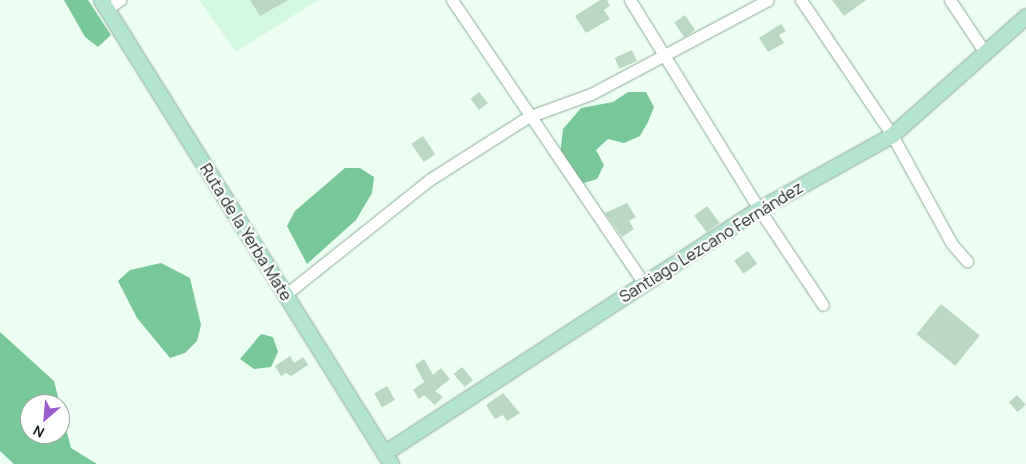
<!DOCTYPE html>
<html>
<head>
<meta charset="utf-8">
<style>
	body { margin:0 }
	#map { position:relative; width:1026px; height:464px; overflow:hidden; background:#ecfef2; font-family:Manrope,sans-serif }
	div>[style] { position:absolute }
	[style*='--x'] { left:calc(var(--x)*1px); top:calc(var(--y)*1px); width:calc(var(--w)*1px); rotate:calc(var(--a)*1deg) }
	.built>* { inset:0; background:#d2f8df }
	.forest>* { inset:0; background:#79c899 }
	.building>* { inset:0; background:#bad8c4; transform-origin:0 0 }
	.roads { filter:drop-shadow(0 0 1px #8eab98) drop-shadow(0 0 1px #8eab98) }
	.street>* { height:11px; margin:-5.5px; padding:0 5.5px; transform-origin:5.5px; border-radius:5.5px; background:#fff }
	.secondary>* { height:15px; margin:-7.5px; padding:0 7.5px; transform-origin:7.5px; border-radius:7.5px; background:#b3e4d0 }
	span { translate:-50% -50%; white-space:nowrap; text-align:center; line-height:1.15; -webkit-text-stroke:4.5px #fff; paint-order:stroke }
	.street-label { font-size:16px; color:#141f18 }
	.north { position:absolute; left:20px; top:394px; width:50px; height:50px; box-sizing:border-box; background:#fff; border:1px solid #a1a5a3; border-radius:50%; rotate:207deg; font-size:14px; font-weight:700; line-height:20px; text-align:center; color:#141f18 }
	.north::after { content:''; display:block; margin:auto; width:18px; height:22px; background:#9a5ad0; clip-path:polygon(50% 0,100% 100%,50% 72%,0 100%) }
</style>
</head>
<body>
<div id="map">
	<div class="built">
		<i style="clip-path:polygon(199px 0,318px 0,236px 52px)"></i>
	</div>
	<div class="forest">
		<i style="clip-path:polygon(64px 0,88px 0,111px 35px,98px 47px,85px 37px)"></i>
		<i style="clip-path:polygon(628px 92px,646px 92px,654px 107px,648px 122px,640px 136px,624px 143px,608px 139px,596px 150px,604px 165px,597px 179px,581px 184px,560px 156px,563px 129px,581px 108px,613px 102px)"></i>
		<i style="clip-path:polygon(345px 168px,360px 168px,374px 177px,372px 193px,356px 220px,307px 264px,287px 226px,295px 211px)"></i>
		<i style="clip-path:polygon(161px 263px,190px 278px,201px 325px,197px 341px,185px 353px,170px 358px,137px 318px,118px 281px,130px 270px)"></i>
		<i style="clip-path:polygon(evenodd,0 332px,54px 381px,71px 448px,97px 464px,14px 464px,0 451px,0 332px,30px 404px,60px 404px,60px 434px,30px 434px,30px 404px)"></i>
		<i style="clip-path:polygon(261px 334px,273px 337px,278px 352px,271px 367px,254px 369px,240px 359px)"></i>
	</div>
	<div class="building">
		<i style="clip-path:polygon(250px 0,288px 0,260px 16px)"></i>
		<i style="clip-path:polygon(600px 0,607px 0,610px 6px,604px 10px,610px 19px,586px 33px,575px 16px)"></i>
		<i style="clip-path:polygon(832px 0,866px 0,844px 16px)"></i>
		<i style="left:685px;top:15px;width:18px;height:13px;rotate:56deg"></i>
		<i style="clip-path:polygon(781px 24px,786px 31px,779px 35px,784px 43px,768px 52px,759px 38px)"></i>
		<i style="left:632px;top:50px;width:12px;height:19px;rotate:66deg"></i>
		<i style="left:479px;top:92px;width:14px;height:11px;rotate:51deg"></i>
		<i style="left:423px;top:136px;width:22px;height:14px;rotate:56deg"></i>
		<i style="clip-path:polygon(627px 203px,636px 217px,629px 221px,634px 229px,622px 237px,605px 213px)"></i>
		<i style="left:707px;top:206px;width:21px;height:16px;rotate:53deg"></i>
		<i style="left:748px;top:251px;width:16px;height:17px;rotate:55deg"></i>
		<i style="left:941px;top:304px;width:50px;height:39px;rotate:39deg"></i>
		<i style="clip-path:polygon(290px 356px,294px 363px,303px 357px,308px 365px,291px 376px,286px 373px,281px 376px,275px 366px)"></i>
		<i style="clip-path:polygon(424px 359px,433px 375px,441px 368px,450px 379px,435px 391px,443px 397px,435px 405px,424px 395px,419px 399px,413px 390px,424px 382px,415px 365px)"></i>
		<i style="left:462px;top:367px;width:17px;height:11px;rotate:50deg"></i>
		<i style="left:387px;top:386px;width:16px;height:15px;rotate:60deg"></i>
		<i style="clip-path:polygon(503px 393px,520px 413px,507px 421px,503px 415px,495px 419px,486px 405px)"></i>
		<i style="left:1017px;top:395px;width:13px;height:11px;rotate:48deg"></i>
	</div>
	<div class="roads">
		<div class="street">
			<i style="--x:452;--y:0;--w:343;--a:55.9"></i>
			<i style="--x:630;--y:0;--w:246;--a:58.3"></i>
			<i style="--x:759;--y:209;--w:115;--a:56.3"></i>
			<i style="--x:801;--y:0;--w:163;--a:56"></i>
			<i style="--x:892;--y:135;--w:124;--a:61.2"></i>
			<i style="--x:952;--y:244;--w:23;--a:49"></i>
			<i style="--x:950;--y:0;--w:61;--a:56.3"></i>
			<i style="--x:107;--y:9;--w:16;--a:-35"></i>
			<i style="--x:285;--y:295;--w:184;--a:-38.6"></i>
			<i style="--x:429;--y:180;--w:117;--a:-32.5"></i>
			<i style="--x:528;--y:117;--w:67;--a:-20.1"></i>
			<i style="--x:591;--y:94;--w:200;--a:-28"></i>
		</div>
		<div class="secondary">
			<i style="--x:101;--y:0;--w:547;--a:57.99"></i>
			<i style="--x:384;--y:453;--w:447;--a:-33.1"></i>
			<i style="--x:759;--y:209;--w:152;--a:-29.1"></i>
			<i style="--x:892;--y:135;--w:179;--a:-41.6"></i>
		</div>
	</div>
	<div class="street-label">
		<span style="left:246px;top:232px;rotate:58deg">Ruta de la Yerba Mate</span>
		<span style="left:711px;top:242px;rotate:-32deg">Santiago Lezcano Fernández</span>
	</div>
	<div class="north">N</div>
</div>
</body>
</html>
